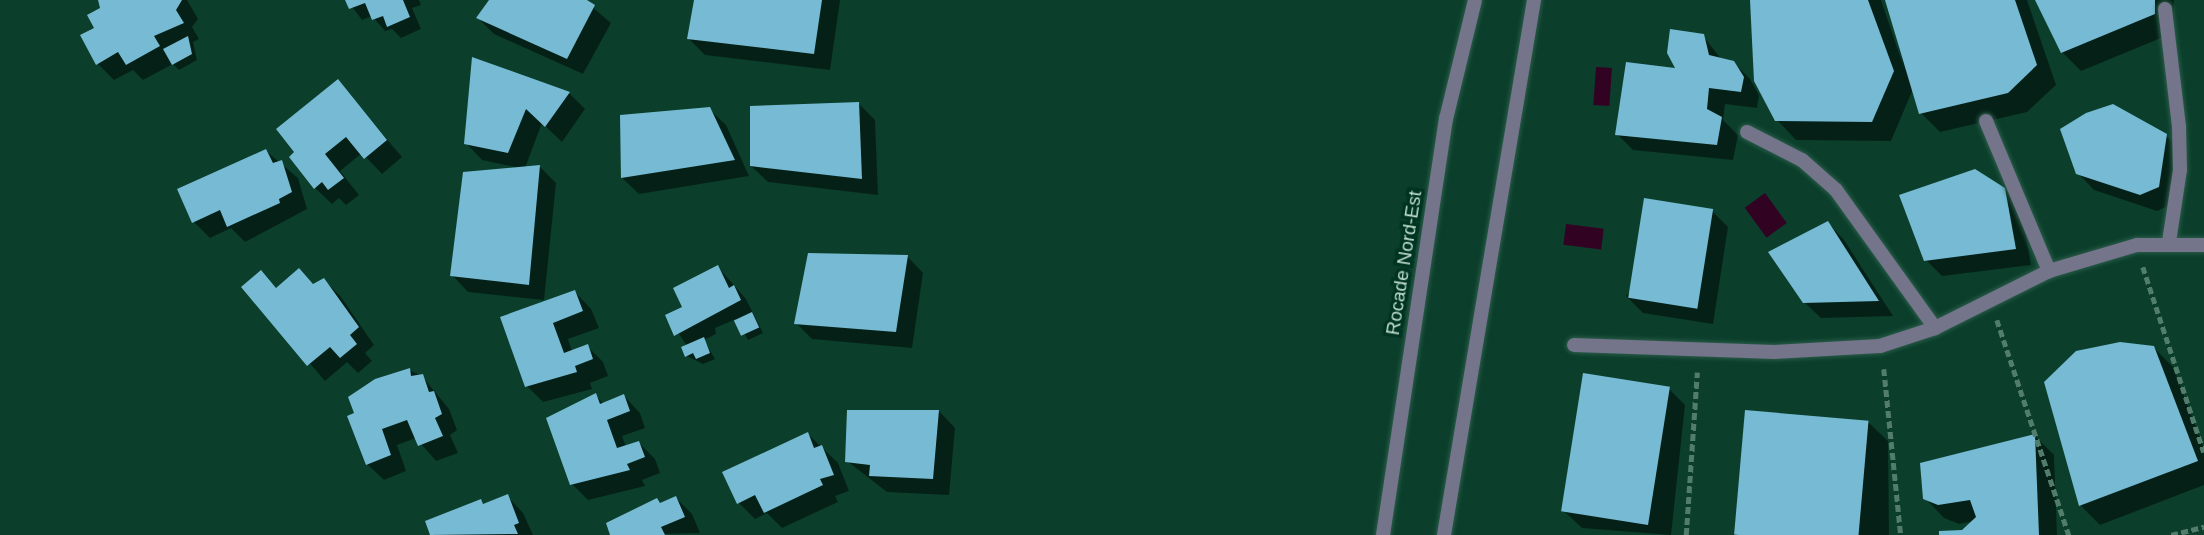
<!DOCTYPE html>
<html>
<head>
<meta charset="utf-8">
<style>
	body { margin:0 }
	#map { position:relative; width:2204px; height:535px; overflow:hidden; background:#0b3f2c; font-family:Arial,sans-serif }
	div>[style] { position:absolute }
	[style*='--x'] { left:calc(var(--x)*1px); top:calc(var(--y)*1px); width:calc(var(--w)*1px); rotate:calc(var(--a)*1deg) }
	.water>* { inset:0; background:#320223; transform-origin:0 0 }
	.shadow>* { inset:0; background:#0007 }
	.building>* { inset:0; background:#76bad4; transform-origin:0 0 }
	.path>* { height:4.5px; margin-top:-2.25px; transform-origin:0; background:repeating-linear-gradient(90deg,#527d6c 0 7px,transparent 0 10.5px) }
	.roads { filter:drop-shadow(0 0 2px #2b5c49) drop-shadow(0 0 2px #2b5c49) }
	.minor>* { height:14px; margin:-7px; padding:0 7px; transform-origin:7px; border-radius:7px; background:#74748b }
	.tertiary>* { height:14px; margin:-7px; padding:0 7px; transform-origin:7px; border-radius:7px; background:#74748b }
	span { translate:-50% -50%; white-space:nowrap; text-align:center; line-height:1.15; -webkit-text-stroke:7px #003422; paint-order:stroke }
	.street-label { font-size:19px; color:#bfdecf }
</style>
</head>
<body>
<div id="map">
	<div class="water">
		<i style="left:1596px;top:67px;width:16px;height:38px;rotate:4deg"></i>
		<i style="left:1765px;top:193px;width:37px;height:25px;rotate:54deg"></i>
		<i style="left:1566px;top:224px;width:38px;height:21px;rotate:7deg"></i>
	</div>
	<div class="shadow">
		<i style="clip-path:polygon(187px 0,198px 19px,192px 27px,199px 39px,193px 42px,197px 60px,179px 70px,173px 64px,143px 80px,133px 70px,114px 80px,98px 64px,97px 28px,102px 9px,98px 2px)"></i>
		<i style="clip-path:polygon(347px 0,419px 0,421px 5px,412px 8px,421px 29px,401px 38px,392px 29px,385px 31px,372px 16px,362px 20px)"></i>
		<i style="clip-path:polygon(492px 0,584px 0,611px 23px,583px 74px,494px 34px,478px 18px)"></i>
		<i style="clip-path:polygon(696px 0,840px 0,830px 70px,705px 55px,688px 38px)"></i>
		<i style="clip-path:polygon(1752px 0,1881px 0,1904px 68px,1887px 0,2027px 0,2056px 85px,2027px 112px,1940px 132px,1921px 113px,1913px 89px,1891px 141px,1796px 140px,1777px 120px)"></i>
		<i style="clip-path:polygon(2037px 0,2174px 0,2173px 33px,2081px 71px,2062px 52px)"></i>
		<i style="clip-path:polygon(1703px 36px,1722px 60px,1733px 62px,1750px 79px,1759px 95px,1757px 108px,1725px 104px,1723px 120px,1738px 135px,1733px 160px,1633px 150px,1617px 134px,1679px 71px)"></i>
		<i style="clip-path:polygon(473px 60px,569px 93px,585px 109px,562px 142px,542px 123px,525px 168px,540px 167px,556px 183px,544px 300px,468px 292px,452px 275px,520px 168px,482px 160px,466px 143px)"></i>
		<i style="clip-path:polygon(338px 82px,402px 157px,382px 174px,362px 153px,340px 171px,359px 195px,346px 205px,339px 198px,332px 204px,315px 188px,297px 152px)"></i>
		<i style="clip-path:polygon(859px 104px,875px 120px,878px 195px,768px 182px,751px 166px)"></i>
		<i style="clip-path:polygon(709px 109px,726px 125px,749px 176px,639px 194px,622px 178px)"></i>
		<i style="clip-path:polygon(2166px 136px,2183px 152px,2175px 203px,2157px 211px,2094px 190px,2078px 173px)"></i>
		<i style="clip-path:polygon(266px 151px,298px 178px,307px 209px,245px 242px,231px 228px,210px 238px,194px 222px)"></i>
		<i style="clip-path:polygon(2004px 189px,2021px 206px,2031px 265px,1942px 276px,1926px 260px)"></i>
		<i style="clip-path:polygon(1712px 211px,1728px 227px,1713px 324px,1643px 313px,1626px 296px)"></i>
		<i style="clip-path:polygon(1828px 223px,1844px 240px,1893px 316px,1821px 318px,1804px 302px)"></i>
		<i style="clip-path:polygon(907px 256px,923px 273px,912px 348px,812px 339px,796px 323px)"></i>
		<i style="clip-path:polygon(718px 267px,746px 299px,763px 333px,748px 340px,736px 319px,715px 328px,716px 334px,704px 340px,715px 359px,703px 364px,687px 356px,687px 346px,667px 316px,684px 308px)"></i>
		<i style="clip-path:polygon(299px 270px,314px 285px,324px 280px,341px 297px,374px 345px,365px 353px,372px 361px,358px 373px,347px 362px,325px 381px,244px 287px,261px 273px,277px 289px)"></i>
		<i style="clip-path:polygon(575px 292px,591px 309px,599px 328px,568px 339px,572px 351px,587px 346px,603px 362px,608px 376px,590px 383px,592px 389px,543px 402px,527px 386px,502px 318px)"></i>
		<i style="clip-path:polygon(2153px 347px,2173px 367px,2204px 449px,2204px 485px,2100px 525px,2081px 506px,2046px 382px)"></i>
		<i style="clip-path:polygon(409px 370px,422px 376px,449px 409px,457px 430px,450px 435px,458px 453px,436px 461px,416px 438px,397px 445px,406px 471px,384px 480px,367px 464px,349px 417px)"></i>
		<i style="clip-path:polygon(1669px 389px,1685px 405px,1671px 535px,1582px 528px,1565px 512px)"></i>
		<i style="clip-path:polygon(596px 396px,604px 404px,624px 396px,640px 413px,645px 428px,622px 436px,626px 447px,639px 443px,655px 459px,660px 473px,642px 480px,645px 486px,588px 500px,572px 484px)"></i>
		<i style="clip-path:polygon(939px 411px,955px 428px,949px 495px,887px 492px,847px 461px)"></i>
		<i style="clip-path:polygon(1868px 422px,1888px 441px,1889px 535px,1745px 535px)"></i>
		<i style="clip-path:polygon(808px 434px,838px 463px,849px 491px,835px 496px,838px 502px,782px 528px,767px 513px,755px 519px,739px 503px)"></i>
		<i style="clip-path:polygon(2035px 436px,2054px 455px,2057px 535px,1941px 535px,1963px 532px,1974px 521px,1959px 524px,1944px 518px,1925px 498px)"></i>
		<i style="clip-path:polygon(507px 496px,523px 513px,533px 535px,432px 535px,427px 522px,480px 501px,485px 505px)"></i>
		<i style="clip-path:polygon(676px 498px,692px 514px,700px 533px,612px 535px)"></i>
	</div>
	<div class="building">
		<i style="clip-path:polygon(98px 0,182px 0,176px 10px,184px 23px,154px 36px,160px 46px,126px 65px,118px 52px,96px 65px,80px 35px,94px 28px,87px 15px,100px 8px)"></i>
		<i style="clip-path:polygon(345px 0,403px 0,410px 17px,387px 27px,383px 16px,372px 20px,365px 3px,349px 9px)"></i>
		<i style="clip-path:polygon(489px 0,587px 0,595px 5px,567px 59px,476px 18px)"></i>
		<i style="clip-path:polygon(694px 0,822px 0,814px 54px,687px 39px)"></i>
		<i style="clip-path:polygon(1750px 0,1868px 0,1894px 71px,1872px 122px,1775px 121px,1754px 81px)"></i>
		<i style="clip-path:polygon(1885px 0,2015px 0,2037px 65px,2008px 93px,1919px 114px)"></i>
		<i style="clip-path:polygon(2035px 0,2155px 0,2155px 14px,2061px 53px)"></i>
		<i style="clip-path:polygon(1670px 29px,1704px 34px,1709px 55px,1734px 61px,1744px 77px,1741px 92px,1709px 88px,1707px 109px,1722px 117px,1717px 145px,1615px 135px,1626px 62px,1675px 68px,1667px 53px)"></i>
		<i style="clip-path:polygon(188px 36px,192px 54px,172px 65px,163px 49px)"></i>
		<i style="clip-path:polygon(472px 57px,570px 92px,545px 127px,526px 109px,508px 153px,464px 144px)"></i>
		<i style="clip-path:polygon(338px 79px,387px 140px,364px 159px,346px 137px,325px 154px,344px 178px,328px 190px,322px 182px,314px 189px,289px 157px,294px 152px,276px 129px)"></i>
		<i style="clip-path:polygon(859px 102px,862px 179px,750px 166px,750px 106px)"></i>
		<i style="clip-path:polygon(2113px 104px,2167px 134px,2159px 187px,2140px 195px,2076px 174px,2060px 129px,2086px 113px)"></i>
		<i style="clip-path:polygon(710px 107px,735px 160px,621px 178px,620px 115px)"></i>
		<i style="clip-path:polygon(266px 149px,273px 163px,282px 160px,292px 192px,279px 199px,280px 203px,227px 227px,220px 210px,192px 223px,177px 189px)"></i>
		<i style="clip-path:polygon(540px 165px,529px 285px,450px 276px,463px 172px)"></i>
		<i style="clip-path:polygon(1975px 169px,2005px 188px,2016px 249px,1924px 261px,1899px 195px)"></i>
		<i style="left:1644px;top:198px;width:70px;height:101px;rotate:9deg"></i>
		<i style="clip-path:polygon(1828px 221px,1879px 301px,1803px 303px,1768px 252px)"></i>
		<i style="clip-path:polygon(808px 253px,908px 255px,896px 332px,794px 324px)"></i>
		<i style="clip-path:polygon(718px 265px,729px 288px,734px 285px,741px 300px,674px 336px,665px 315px,682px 307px,673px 288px)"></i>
		<i style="clip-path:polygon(299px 268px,313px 284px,324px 278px,359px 327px,350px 335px,357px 344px,340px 358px,330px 347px,307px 366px,241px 287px,261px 270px,276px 288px)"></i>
		<i style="clip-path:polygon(575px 290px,583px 311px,553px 323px,564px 353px,588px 344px,593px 359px,575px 366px,577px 372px,525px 387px,500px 317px)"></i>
		<i style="left:752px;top:312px;width:17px;height:20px;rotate:65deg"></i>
		<i style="clip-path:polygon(704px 337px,710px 353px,696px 359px,693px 353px,685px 357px,681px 347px)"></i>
		<i style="clip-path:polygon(2120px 342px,2154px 346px,2198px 461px,2079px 506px,2044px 382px,2076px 351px)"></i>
		<i style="clip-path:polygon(410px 368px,411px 376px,423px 374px,429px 392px,434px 391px,442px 414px,435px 418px,443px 436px,418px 446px,407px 420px,382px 429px,391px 455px,366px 465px,347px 416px,354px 413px,348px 397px,375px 379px)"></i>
		<i style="left:1583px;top:373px;width:88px;height:140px;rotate:9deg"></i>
		<i style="clip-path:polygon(596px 393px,600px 404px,624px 394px,630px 411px,607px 420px,617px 448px,639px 441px,645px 457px,627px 464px,630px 470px,570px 485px,546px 418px)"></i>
		<i style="clip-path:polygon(847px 410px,939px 410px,933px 479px,869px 476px,870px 465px,845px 462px)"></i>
		<i style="left:1745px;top:410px;width:124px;height:125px;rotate:5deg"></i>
		<i style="clip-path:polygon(808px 432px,814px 448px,822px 445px,834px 475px,820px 479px,823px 485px,764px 513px,755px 495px,737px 504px,722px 472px)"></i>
		<i style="clip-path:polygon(2035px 434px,2039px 535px,1939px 535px,1939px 531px,1962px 530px,1976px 517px,1970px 500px,1938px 505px,1923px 499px,1920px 463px)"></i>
		<i style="clip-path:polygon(508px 494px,519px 523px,514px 525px,518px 534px,430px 535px,425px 521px,481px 499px,483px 504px)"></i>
		<i style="clip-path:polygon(676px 496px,685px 517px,661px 527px,665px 535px,610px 535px,606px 523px,657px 498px,660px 503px)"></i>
	</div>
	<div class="path">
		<i style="--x:2143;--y:267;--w:195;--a:71.8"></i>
		<i style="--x:1997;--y:320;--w:227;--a:71.5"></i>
		<i style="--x:1884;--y:369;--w:167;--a:84.2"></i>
		<i style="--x:1686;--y:535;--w:163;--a:-86.1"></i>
		<i style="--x:2171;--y:535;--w:34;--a:-14"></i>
	</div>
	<div class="roads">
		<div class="minor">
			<i style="--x:2165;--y:9;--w:119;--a:83.2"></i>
			<i style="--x:2179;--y:127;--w:43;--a:88.7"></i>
			<i style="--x:2180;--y:170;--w:73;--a:98.7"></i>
			<i style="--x:1986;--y:121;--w:163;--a:67.2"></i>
			<i style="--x:1747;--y:132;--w:62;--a:27"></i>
			<i style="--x:1802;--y:160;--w:45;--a:41.4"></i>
			<i style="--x:1836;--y:190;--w:170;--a:54.3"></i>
			<i style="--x:1574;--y:345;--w:200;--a:2"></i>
			<i style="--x:1774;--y:352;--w:106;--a:-3.2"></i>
			<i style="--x:1880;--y:346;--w:58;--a:-18.1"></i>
			<i style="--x:1935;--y:328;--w:127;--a:-26.6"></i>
			<i style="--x:2049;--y:271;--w:92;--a:-16.5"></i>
			<i style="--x:2137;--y:245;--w:67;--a:0"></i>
		</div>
		<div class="tertiary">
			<i style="--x:1383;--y:535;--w:421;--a:-81.4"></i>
			<i style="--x:1446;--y:119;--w:122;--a:-76.3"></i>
			<i style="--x:1444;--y:535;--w:543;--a:-80.45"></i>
		</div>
	</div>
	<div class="street-label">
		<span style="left:1404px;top:263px;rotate:-81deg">Rocade Nord-Est</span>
	</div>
</div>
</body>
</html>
